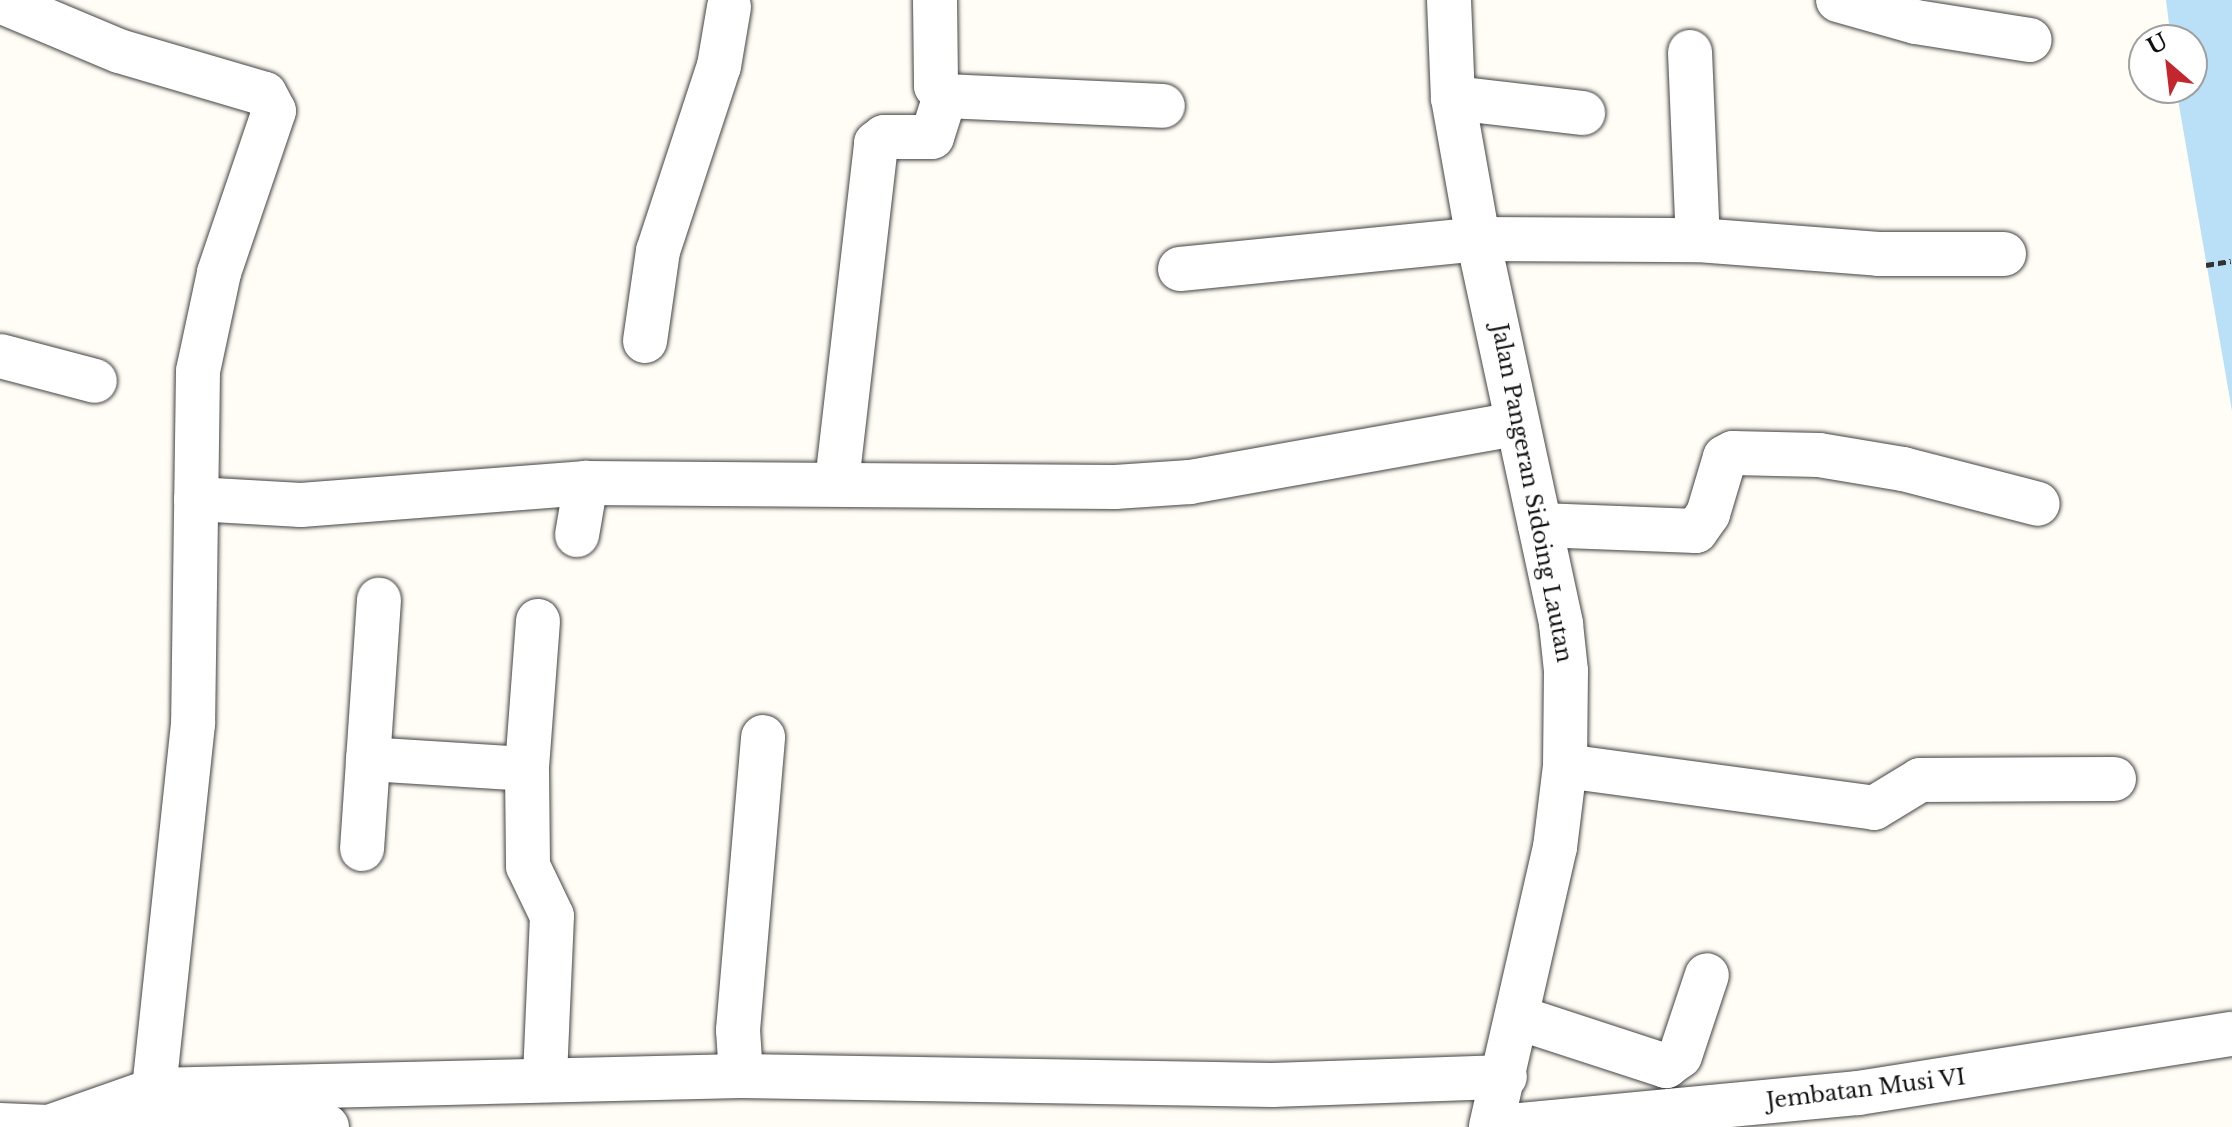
<!DOCTYPE html>
<html>
<head>
<meta charset="utf-8">
<style>
	body { margin:0 }
	#map { position:relative; width:2232px; height:1127px; overflow:hidden; background:#fffdf5; font-family:"Libre Baskerville",serif }
	div>[style] { position:absolute }
	[style*='--x'] { left:calc(var(--x)*1px); top:calc(var(--y)*1px); width:calc(var(--w)*1px); rotate:calc(var(--a)*1deg) }
	.water>* { inset:0; background:#b9e0f7 }
	.path>* { height:5px; margin-top:-2.5px; transform-origin:0; background:repeating-linear-gradient(90deg,#333 0 8px,transparent 0 12px) }
	.roads { filter:drop-shadow(0 0 2px #444) drop-shadow(0 0 2px #444) }
	.minor>* { height:44px; margin:-22px; padding:0 22px; transform-origin:22px; border-radius:22px; background:#fff }
	span { translate:-50% -50%; white-space:nowrap; text-align:center; line-height:1.15; -webkit-text-stroke:8px #fff; paint-order:stroke }
	.street-label { font-size:22px; color:#111 }
	.north { position:absolute; left:2128px; top:24px; width:80px; height:80px; box-sizing:border-box; background:#fff; border:2px solid #a0a0a0; border-radius:50%; rotate:332deg; font-size:22px; font-weight:700; line-height:32px; text-align:center; color:#111 }
	.north::after { content:''; display:block; margin:auto; width:28px; height:36px; background:#c4262e; clip-path:polygon(50% 0,100% 100%,50% 72%,0 100%) }
</style>
</head>
<body>
<div id="map">
	<div class="water">
		<i style="clip-path:polygon(2166px 0,2232px 0,2232px 411px,2176px 88px,2192px 88px,2192px 40px,2171px 40px)"></i>
	</div>
	<div class="path">
		<i style="--x:2206;--y:265;--w:25;--a:-9"></i>
	</div>
	<div class="roads">
		<div class="minor">
			<i style="--x:935;--y:0;--w:86;--a:89.3"></i>
			<i style="--x:936;--y:86;--w:13;--a:48"></i>
			<i style="--x:945;--y:96;--w:218;--a:2.6"></i>
			<i style="--x:1449;--y:0;--w:98;--a:87.7"></i>
			<i style="--x:1453;--y:98;--w:143;--a:79.9"></i>
			<i style="--x:1478;--y:239;--w:394;--a:77.8"></i>
			<i style="--x:1561;--y:624;--w:47;--a:83.9"></i>
			<i style="--x:1566;--y:671;--w:95;--a:90.6"></i>
			<i style="--x:1565;--y:766;--w:82;--a:97"></i>
			<i style="--x:1555;--y:847;--w:287;--a:102.9"></i>
			<i style="--x:1838;--y:0;--w:81;--a:15.8"></i>
			<i style="--x:1916;--y:22;--w:115;--a:9"></i>
			<i style="--x:0;--y:1;--w:129;--a:22.8"></i>
			<i style="--x:119;--y:51;--w:152;--a:16.4"></i>
			<i style="--x:265;--y:94;--w:19;--a:62"></i>
			<i style="--x:274;--y:111;--w:171;--a:108.8"></i>
			<i style="--x:219;--y:273;--w:100;--a:102.1"></i>
			<i style="--x:198;--y:371;--w:353;--a:90.8"></i>
			<i style="--x:193;--y:724;--w:368;--a:96.1"></i>
			<i style="--x:1690;--y:52;--w:188;--a:87.6"></i>
			<i style="--x:1453;--y:98;--w:131;--a:6.6"></i>
			<i style="--x:1180;--y:269;--w:300;--a:-5.7"></i>
			<i style="--x:1478;--y:239;--w:220;--a:0.3"></i>
			<i style="--x:1698;--y:240;--w:181;--a:4.4"></i>
			<i style="--x:1878;--y:254;--w:126;--a:0"></i>
			<i style="--x:645;--y:341;--w:91;--a:-81.8"></i>
			<i style="--x:658;--y:251;--w:195;--a:-71.8"></i>
			<i style="--x:719;--y:66;--w:60;--a:-80.4"></i>
			<i style="--x:0;--y:356;--w:98;--a:14.7"></i>
			<i style="--x:837;--y:482;--w:341;--a:-83.4"></i>
			<i style="--x:876;--y:143;--w:10;--a:-37"></i>
			<i style="--x:884;--y:137;--w:48;--a:0"></i>
			<i style="--x:932;--y:137;--w:43;--a:-72.4"></i>
			<i style="--x:196;--y:499;--w:105;--a:3.3"></i>
			<i style="--x:301;--y:505;--w:286;--a:-4.4"></i>
			<i style="--x:586;--y:483;--w:529;--a:0.43"></i>
			<i style="--x:1115;--y:487;--w:75;--a:-3.8"></i>
			<i style="--x:1190;--y:482;--w:332;--a:-10.1"></i>
			<i style="--x:1540;--y:525;--w:156;--a:2.2"></i>
			<i style="--x:1696;--y:531;--w:21;--a:-55"></i>
			<i style="--x:1708;--y:514;--w:59;--a:-73.4"></i>
			<i style="--x:1725;--y:457;--w:9;--a:-27"></i>
			<i style="--x:1733;--y:453;--w:86;--a:1.3"></i>
			<i style="--x:1819;--y:455;--w:85;--a:9.5"></i>
			<i style="--x:1903;--y:469;--w:139;--a:14.5"></i>
			<i style="--x:577;--y:535;--w:53;--a:-80.2"></i>
			<i style="--x:538;--y:621;--w:148;--a:94.3"></i>
			<i style="--x:527;--y:769;--w:97;--a:89.4"></i>
			<i style="--x:528;--y:866;--w:55;--a:64.4"></i>
			<i style="--x:552;--y:916;--w:162;--a:92.5"></i>
			<i style="--x:368;--y:759;--w:159;--a:3.6"></i>
			<i style="--x:1565;--y:766;--w:312;--a:7.7"></i>
			<i style="--x:1874;--y:808;--w:54;--a:-31.3"></i>
			<i style="--x:1920;--y:780;--w:194;--a:-0.3"></i>
			<i style="--x:362;--y:849;--w:250;--a:-86.1"></i>
			<i style="--x:1519;--y:1018;--w:155;--a:18.1"></i>
			<i style="--x:1666;--y:1066;--w:17;--a:-36"></i>
			<i style="--x:1680;--y:1056;--w:85;--a:-71.6"></i>
			<i style="--x:741;--y:1076;--w:46;--a:-93.7"></i>
			<i style="--x:738;--y:1030;--w:294;--a:-85.1"></i>
			<i style="--x:95;--y:1124;--w:232;--a:0.7"></i>
			<i style="--x:0;--y:1125;--w:49;--a:2.3"></i>
			<i style="--x:49;--y:1127;--w:111;--a:-19.4"></i>
			<i style="--x:154;--y:1090;--w:587;--a:-1.37"></i>
			<i style="--x:741;--y:1076;--w:531;--a:0.97"></i>
			<i style="--x:1272;--y:1085;--w:233;--a:-2"></i>
			<i style="--x:1498;--y:1127;--w:362;--a:-5.4"></i>
			<i style="--x:1858;--y:1093;--w:379;--a:-9"></i>
		</div>
	</div>
	<div class="street-label">
		<span style="left:1532px;top:493px;rotate:79deg">Jalan Pangeran Sidoing Lautan</span>
		<span style="left:1866px;top:1089px;rotate:-7deg">Jembatan Musi VI</span>
	</div>
	<div class="north">U</div>
</div>
</body>
</html>
